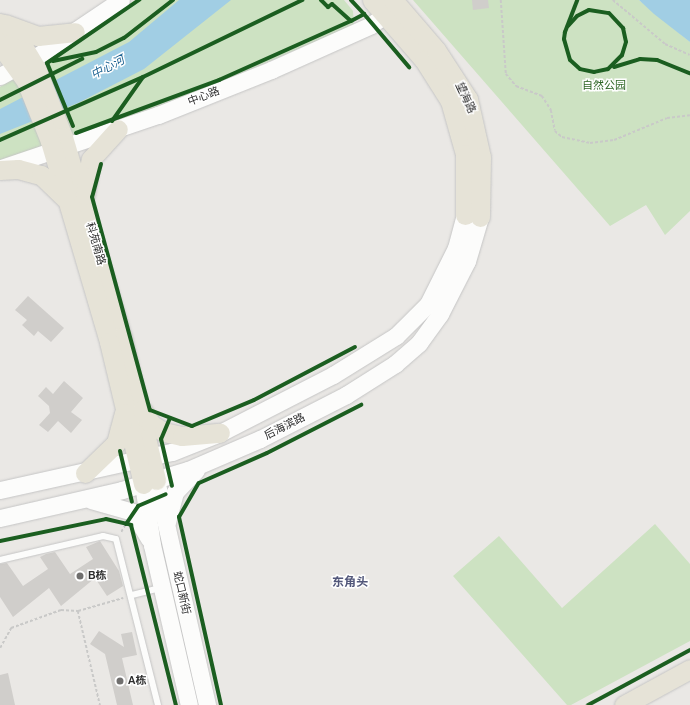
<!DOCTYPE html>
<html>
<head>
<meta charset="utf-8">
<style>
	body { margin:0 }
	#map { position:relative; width:690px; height:705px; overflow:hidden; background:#eae8e5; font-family:Raleway,"Noto Sans SC",sans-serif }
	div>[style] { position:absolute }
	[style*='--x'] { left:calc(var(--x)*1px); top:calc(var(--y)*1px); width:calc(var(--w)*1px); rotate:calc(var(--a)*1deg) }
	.green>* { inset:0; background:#cde2c2 }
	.water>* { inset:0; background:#a1cee4 }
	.building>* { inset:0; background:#d0cecb }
	.path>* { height:1.5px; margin-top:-0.75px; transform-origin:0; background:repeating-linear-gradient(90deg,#c9c9c8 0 3px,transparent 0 5px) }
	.roads { filter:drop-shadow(0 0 1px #c5c5c5) drop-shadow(0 0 1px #c5c5c5) }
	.service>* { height:6px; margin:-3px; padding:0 3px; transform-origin:3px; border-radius:3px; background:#fcfcfb }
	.secondary>* { height:17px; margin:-8.5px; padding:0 8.5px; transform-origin:8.5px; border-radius:8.5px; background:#fcfcfb }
	.primary>* { height:19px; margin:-9.5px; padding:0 9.5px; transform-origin:9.5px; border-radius:9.5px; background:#e6e3d7 }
	.cycleway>* { height:4px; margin:-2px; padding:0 2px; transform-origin:2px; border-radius:2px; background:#1b5e20 }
	.dots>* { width:11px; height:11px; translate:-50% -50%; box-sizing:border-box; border:2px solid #fff; border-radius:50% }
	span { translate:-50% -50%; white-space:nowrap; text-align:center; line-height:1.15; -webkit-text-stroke:3px #fff; paint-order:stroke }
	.park-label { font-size:11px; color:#2d6524 }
	.street-label { font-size:11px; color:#2e2e2e }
	.poi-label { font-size:11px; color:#2e2e2e; font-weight:700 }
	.left { translate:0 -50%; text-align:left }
	.water-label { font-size:12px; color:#1d6392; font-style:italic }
	.neighbourhood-label { font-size:12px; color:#52577a; font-weight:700 }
</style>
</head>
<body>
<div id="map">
	<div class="green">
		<i style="clip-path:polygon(135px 0,344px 0,353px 11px,354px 25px,167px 105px,0 162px,0 87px)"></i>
		<i style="clip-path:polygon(413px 0,639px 0,690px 42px,690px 211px,665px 235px,646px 205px,610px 226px)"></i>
		<i style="clip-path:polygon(655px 524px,690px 564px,690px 641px,571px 705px,567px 705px,453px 576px,499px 536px,562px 608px)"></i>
	</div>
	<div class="water">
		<i style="clip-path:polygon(179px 0,231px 0,144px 69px,78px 103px,0 134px,0 109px,129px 42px)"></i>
		<i style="clip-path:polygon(639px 0,690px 0,690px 42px,654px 14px)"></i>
	</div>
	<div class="building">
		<i style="clip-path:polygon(472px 0,488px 0,489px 8px,473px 10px)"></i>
		<i style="clip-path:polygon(28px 296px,64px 328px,51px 342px,38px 331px,34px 336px,22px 325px,27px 320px,15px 310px)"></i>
		<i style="clip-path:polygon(64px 381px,83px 398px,71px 412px,82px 420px,71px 433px,58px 421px,48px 432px,39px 425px,50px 413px,49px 406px,38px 396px,46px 387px,53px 394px)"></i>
		<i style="clip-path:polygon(100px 541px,119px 571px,123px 586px,107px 596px,95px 578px,61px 606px,49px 588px,13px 617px,0 597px,0 564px,7px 563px,23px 586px,48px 569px,40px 557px,46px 554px,55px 552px,70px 574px,93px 559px,86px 547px)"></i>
		<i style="clip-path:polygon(99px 631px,124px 647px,121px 634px,132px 632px,137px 655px,122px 658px,133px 705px,117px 705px,105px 654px,90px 644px)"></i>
		<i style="clip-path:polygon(8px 673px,15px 705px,0 705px,0 675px)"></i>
	</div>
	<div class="path">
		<i style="--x:501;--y:0;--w:74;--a:86.1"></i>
		<i style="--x:506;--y:74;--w:16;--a:50"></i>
		<i style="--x:516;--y:86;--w:28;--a:21"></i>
		<i style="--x:542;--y:96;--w:17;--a:57"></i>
		<i style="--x:551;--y:110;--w:21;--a:79"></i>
		<i style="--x:555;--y:131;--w:9;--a:41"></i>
		<i style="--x:562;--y:137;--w:29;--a:12"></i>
		<i style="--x:590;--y:143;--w:24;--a:-7"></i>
		<i style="--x:614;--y:140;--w:57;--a:-22.5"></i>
		<i style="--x:667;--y:118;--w:23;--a:-7"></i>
		<i style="--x:613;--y:0;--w:68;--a:40.2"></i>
		<i style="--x:665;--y:44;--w:27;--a:24"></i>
		<i style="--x:121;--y:532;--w:8;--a:-60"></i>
		<i style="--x:78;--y:611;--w:97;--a:76.8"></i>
		<i style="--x:0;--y:648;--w:23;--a:-61"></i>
		<i style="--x:11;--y:628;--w:53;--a:-19.8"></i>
		<i style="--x:61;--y:610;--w:17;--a:3"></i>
		<i style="--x:78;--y:611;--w:47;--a:-16.1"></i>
	</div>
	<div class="roads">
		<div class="service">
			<i style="--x:0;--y:560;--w:106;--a:-13.1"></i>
			<i style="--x:103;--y:536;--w:13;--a:13"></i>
			<i style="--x:116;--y:539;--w:171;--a:75.8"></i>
			<i style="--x:132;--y:595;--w:29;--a:-14"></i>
		</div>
		<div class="secondary">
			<i style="--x:0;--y:76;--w:48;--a:-28.7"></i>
			<i style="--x:42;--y:53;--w:95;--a:-33.9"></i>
			<i style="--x:1;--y:168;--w:166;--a:-18.7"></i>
			<i style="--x:158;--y:115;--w:122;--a:-21.7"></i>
			<i style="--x:271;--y:70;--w:110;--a:-24.2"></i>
			<i style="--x:371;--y:25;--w:31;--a:-37"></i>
			<i style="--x:156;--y:480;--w:231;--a:77.2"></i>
			<i style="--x:143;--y:484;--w:62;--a:81.6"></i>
			<i style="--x:152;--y:545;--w:164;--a:77"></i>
			<i style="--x:0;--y:490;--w:176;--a:-12.5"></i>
			<i style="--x:172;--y:452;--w:52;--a:-21.6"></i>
			<i style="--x:220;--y:433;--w:127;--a:-27.2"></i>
			<i style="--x:333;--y:375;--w:74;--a:-31.8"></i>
			<i style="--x:396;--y:336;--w:45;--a:-45"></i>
			<i style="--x:428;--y:304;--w:63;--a:-63.4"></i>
			<i style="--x:456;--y:248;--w:34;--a:-75"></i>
			<i style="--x:91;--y:500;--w:44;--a:15.9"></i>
			<i style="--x:133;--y:512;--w:31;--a:59"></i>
			<i style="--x:0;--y:518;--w:125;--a:-12.9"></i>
			<i style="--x:122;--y:490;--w:69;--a:-16.9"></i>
			<i style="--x:188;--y:470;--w:78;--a:-23.3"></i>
			<i style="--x:260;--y:439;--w:97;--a:-27.1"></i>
			<i style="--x:346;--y:395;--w:58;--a:-32.3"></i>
			<i style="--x:395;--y:364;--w:32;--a:-41"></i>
			<i style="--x:419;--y:343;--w:36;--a:-54"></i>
			<i style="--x:440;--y:314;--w:59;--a:-63"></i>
			<i style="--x:467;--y:261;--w:46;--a:-73.5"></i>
			<i style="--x:167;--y:522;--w:31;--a:-75"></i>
			<i style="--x:175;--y:492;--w:30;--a:-46"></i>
		</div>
		<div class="primary">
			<i style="--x:372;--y:0;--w:79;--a:49.1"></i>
			<i style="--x:424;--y:60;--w:49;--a:57.6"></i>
			<i style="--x:450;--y:101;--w:55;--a:74.2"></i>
			<i style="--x:465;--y:154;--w:61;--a:90"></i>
			<i style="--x:393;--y:0;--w:66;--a:49.3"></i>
			<i style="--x:436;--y:50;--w:59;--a:56.9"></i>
			<i style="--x:468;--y:99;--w:59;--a:77.4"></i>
			<i style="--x:481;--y:157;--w:60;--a:91"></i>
			<i style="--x:0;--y:23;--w:37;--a:47"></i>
			<i style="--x:25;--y:50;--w:21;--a:59"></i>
			<i style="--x:36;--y:68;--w:74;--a:68.6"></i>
			<i style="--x:63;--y:137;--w:209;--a:73.6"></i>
			<i style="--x:122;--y:337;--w:147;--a:76.6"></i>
			<i style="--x:5;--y:24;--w:35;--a:20"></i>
			<i style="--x:38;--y:36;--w:37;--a:-6"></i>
			<i style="--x:0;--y:45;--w:44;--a:54.2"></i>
			<i style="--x:26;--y:81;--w:65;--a:68.2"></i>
			<i style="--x:50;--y:141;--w:209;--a:73.6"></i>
			<i style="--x:109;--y:342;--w:146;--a:76.5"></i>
			<i style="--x:0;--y:170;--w:18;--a:-3"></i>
			<i style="--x:18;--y:169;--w:24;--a:15"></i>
			<i style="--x:41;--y:175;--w:33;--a:44"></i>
			<i style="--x:85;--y:195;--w:36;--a:-81"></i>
			<i style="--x:91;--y:159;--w:40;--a:-48"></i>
			<i style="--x:142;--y:410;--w:17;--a:57"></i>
			<i style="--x:151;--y:424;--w:15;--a:32"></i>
			<i style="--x:164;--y:432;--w:18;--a:13"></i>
			<i style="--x:182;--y:436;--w:38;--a:-5"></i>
			<i style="--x:85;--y:473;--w:43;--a:-44.1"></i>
			<i style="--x:116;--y:443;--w:31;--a:-75"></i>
			<i style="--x:624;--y:705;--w:75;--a:-28.6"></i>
		</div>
	</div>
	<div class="cycleway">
		<i style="--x:321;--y:0;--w:10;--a:45"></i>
		<i style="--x:328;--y:7;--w:5;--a:-37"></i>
		<i style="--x:332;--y:4;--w:25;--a:42"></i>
		<i style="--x:351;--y:21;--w:15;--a:-28"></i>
		<i style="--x:364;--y:14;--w:19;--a:-133"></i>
		<i style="--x:364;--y:14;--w:70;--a:49.7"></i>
		<i style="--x:568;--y:26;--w:13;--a:-48"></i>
		<i style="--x:577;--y:16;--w:13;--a:-27"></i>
		<i style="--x:589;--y:10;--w:20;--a:9"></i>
		<i style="--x:609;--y:13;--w:21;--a:47"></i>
		<i style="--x:623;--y:28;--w:14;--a:78"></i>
		<i style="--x:626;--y:42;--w:14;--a:107"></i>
		<i style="--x:622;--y:55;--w:20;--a:135"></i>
		<i style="--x:608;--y:69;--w:14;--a:168"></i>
		<i style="--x:594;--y:72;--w:14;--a:-168"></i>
		<i style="--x:580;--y:69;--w:13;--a:-138"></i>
		<i style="--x:570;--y:60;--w:22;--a:-106"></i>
		<i style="--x:564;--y:39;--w:7;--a:-82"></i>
		<i style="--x:565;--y:32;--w:34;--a:-69"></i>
		<i style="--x:53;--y:61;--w:44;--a:-11.8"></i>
		<i style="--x:96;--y:52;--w:31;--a:-27"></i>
		<i style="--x:124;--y:38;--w:62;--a:-37.8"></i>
		<i style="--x:614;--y:67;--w:27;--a:-17"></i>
		<i style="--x:640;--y:59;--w:17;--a:3"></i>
		<i style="--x:657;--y:60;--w:35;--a:22"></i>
		<i style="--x:0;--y:100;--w:92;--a:-26.6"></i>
		<i style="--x:112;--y:121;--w:54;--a:-54.8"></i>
		<i style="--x:143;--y:77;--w:177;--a:-25.8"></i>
		<i style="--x:73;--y:126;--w:68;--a:-112.4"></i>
		<i style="--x:47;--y:63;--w:112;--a:-34.4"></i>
		<i style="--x:76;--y:133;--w:153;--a:-20.3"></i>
		<i style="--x:219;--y:80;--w:145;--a:-24.1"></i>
		<i style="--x:0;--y:140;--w:156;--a:-23.8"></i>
		<i style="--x:101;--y:164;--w:34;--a:105"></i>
		<i style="--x:92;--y:197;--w:221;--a:74.8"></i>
		<i style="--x:150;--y:410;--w:45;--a:20.9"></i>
		<i style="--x:192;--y:426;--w:67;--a:-22.8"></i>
		<i style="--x:254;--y:400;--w:114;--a:-27.7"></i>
		<i style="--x:170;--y:418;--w:23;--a:113"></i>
		<i style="--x:161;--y:439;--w:48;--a:76.8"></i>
		<i style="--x:120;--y:451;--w:52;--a:76.8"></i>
		<i style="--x:126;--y:524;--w:22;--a:-56"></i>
		<i style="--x:138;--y:506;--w:30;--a:-23"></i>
		<i style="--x:0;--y:541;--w:108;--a:-11.7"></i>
		<i style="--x:106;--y:519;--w:26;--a:13"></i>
		<i style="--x:131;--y:525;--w:186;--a:76"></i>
		<i style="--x:221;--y:705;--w:193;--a:-102.6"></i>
		<i style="--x:179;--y:517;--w:39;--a:-60"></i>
		<i style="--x:199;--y:483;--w:74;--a:-23.8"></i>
		<i style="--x:267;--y:453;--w:106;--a:-27.1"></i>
		<i style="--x:588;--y:705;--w:116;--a:-28.3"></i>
	</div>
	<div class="dots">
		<i style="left:80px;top:576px;background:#706f6e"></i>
		<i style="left:120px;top:681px;background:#706f6e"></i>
	</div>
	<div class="park-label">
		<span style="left:604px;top:86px">自然公园</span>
	</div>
	<div class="street-label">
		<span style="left:204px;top:97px;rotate:-21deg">中心路</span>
		<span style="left:465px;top:98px;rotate:65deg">望海路</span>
		<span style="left:95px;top:244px;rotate:74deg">科苑南路</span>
		<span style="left:285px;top:427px;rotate:-27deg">后海滨路</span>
		<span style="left:181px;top:593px;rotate:77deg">蛇口新街</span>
	</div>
	<div class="poi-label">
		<span class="left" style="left:88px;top:576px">B栋</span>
		<span class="left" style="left:128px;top:681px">A栋</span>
	</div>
	<div class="water-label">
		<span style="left:108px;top:68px;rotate:-28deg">中心河</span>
	</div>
	<div class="neighbourhood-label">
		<span style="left:350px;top:583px">东角头</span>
	</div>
</div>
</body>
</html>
